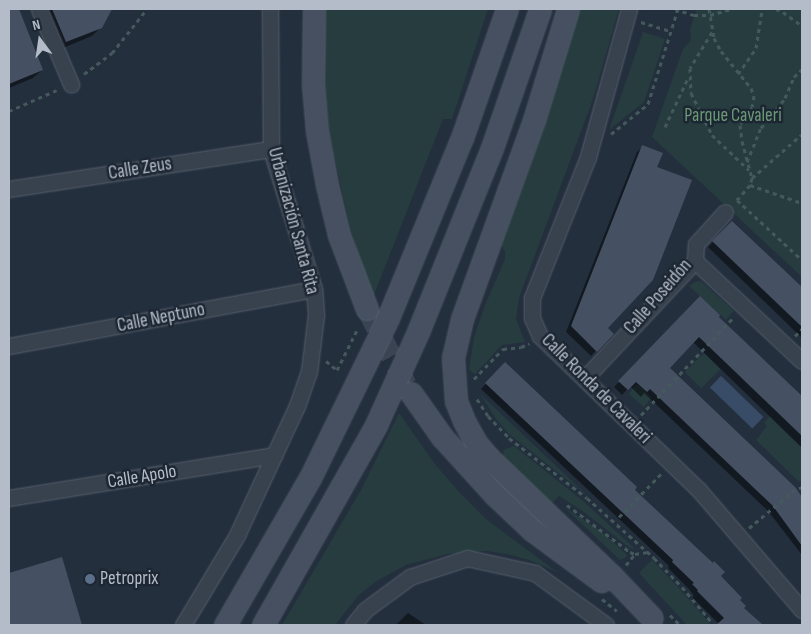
<!DOCTYPE html>
<html>
<head>
<meta charset="utf-8">
<style>
	body { margin:0 }
	#map { position:relative; width:811px; height:634px; overflow:hidden; background:#242f3e; font-family:"Sofia Sans Condensed",sans-serif }
	div>[style] { position:absolute }
	[style*='--x'] { left:calc(var(--x)*1px); top:calc(var(--y)*1px); width:calc(var(--w)*1px); rotate:calc(var(--a)*1deg) }
	.green>* { inset:0; background:#263c3f; transform-origin:0 0 }
	.water>* { inset:0; background:#394c67; transform-origin:0 0 }
	.shadow>* { inset:0; background:#0007 }
	.building>* { inset:0; background:#455162 }
	.secondary-tunnel>* { height:21px; margin-top:-10.5px; transform-origin:0; background:repeating-linear-gradient(90deg,#3a4453 0 21px,transparent 0 32px) }
	.path>* { height:3px; margin-top:-1.5px; transform-origin:0; background:repeating-linear-gradient(90deg,#44595c 0 4px,transparent 0 8px) }
	.roads { filter:drop-shadow(0 0 1px #565f6c) drop-shadow(0 0 1px #565f6c) }
	.minor>* { height:15px; margin:-7.5px; padding:0 7.5px; transform-origin:7.5px; border-radius:7.5px; background:#38414e }
	.secondary>* { height:21px; margin:-10.5px; padding:0 10.5px; transform-origin:10.5px; border-radius:10.5px; background:#465061 }
	.dots>* { width:14px; height:14px; translate:-50% -50%; box-sizing:border-box; border:2px solid #1d2633; border-radius:50% }
	span { translate:-50% -50%; white-space:nowrap; text-align:center; line-height:1.15; -webkit-text-stroke:5px #1d2633; paint-order:stroke }
	.park-label { font-size:19px; color:#6b9a76 }
	.street-label { font-size:19px; color:#b4bcc9 }
	.poi-label { font-size:19px; color:#b4bcc9 }
	.left { translate:0 -50%; text-align:left }
	.frame { position:absolute; inset:0; border:10px solid #b4bcc9; pointer-events:none }
	.north { position:absolute; left:15px; top:15px; width:50px; height:50px; -webkit-text-stroke:4px #1d2633; paint-order:stroke; rotate:346deg; font-size:14px; font-weight:700; line-height:20px; text-align:center; color:#b4bcc9 }
	.north::after { content:''; display:block; margin:auto; width:18px; height:22px; background:#b4bcc9; clip-path:polygon(50% 0,100% 100%,50% 72%,0 100%) }
</style>
</head>
<body>
<div id="map">
	<div class="green">
		<i style="clip-path:polygon(325px 9px,488px 9px,452px 119px,443px 119px,372px 300px,350px 227px,330px 137px,323px 76px)"></i>
		<i style="clip-path:polygon(579px 9px,619px 9px,593px 99px,519px 298px,516px 319px,525px 342px,502px 345px,475px 374px,469px 370px,474px 337px,485px 305px,505px 259px,505px 251px,501px 246px,546px 122px)"></i>
		<i style="clip-path:polygon(697px 9px,802px 9px,802px 277px,652px 137px,683px 49px,691px 40px,690px 29px)"></i>
		<i style="clip-path:polygon(643px 32px,665px 39px,644px 102px,609px 130px)"></i>
		<i style="clip-path:polygon(701px 281px,734px 311px,726px 320px,689px 286px,695px 282px)"></i>
		<i style="left:704px;top:353px;width:23px;height:27px;rotate:45deg"></i>
		<i style="left:637px;top:384px;width:20px;height:13px;rotate:41deg"></i>
		<i style="clip-path:polygon(480px 394px,589px 497px,509px 434px,497px 420px)"></i>
		<i style="clip-path:polygon(399px 413px,434px 463px,460px 493px,486px 519px,557px 572px,529px 560px,507px 554px,486px 551px,447px 554px,406px 565px,375px 582px,358px 596px,335px 625px,282px 625px,361px 490px)"></i>
		<i style="clip-path:polygon(770px 416px,802px 447px,802px 480px,799px 482px,756px 440px,767px 426px,764px 423px)"></i>
		<i style="clip-path:polygon(514px 446px,583px 501px,635px 549px,630px 548px,584px 512px,559px 496px,551px 504px,500px 457px,504px 452px,503px 450px)"></i>
		<i style="clip-path:polygon(564px 507px,601px 531px,627px 555px,625px 558px,620px 560px)"></i>
		<i style="clip-path:polygon(652px 560px,680px 589px,711px 625px,687px 625px,639px 573px)"></i>
	</div>
	<div class="water">
		<i style="left:721px;top:376px;width:59px;height:16px;rotate:44deg"></i>
	</div>
	<div class="shadow">
		<i style="clip-path:polygon(9px 9px,17px 9px,42px 70px,33px 78px,9px 88px)"></i>
		<i style="clip-path:polygon(42px 9px,110px 9px,101px 27px,92px 36px,58px 50px)"></i>
		<i style="clip-path:polygon(642px 147px,656px 168px,606px 328px,612px 334px,591px 356px,566px 332px,637px 152px)"></i>
		<i style="clip-path:polygon(732px 222px,802px 290px,802px 338px,708px 247px)"></i>
		<i style="clip-path:polygon(700px 298px,802px 400px,802px 448px,693px 342px,668px 368px,802px 496px,802px 555px,768px 511px,644px 393px,641px 397px,630px 386px,622px 395px,614px 387px)"></i>
		<i style="clip-path:polygon(505px 364px,720px 576px,743px 608px,760px 625px,718px 625px,719px 624px,692px 597px,694px 596px,689px 589px,668px 568px,669px 566px,481px 389px)"></i>
		<i style="clip-path:polygon(61px 559px,81px 625px,9px 625px,9px 574px)"></i>
		<i style="clip-path:polygon(408px 613px,426px 625px,396px 625px)"></i>
	</div>
	<div class="building">
		<i style="clip-path:polygon(9px 9px,19px 9px,43px 70px,9px 84px)"></i>
		<i style="clip-path:polygon(52px 9px,112px 9px,102px 28px,66px 42px)"></i>
		<i style="clip-path:polygon(642px 145px,663px 153px,657px 167px,692px 180px,653px 280px,608px 328px,614px 334px,597px 352px,571px 326px)"></i>
		<i style="clip-path:polygon(732px 221px,802px 287px,802px 327px,712px 241px)"></i>
		<i style="clip-path:polygon(700px 296px,720px 315px,719px 317px,802px 396px,802px 436px,699px 337px,670px 368px,796px 488px,802px 497px,802px 546px,773px 506px,650px 389px,647px 392px,636px 382px,628px 390px,618px 381px)"></i>
		<i style="clip-path:polygon(505px 362px,637px 487px,635px 490px,713px 563px,714px 561px,725px 572px,721px 576px,742px 598px,740px 600px,746px 606px,744px 608px,763px 625px,716px 625px,724px 618px,697px 591px,698px 590px,692px 584px,694px 583px,672px 562px,673px 560px,485px 383px)"></i>
		<i style="clip-path:polygon(62px 557px,82px 625px,9px 625px,9px 573px)"></i>
	</div>
	<div class="secondary-tunnel">
		<i style="--x:367;--y:309;--w:87;--a:62.5"></i>
	</div>
	<div class="path">
		<i style="--x:675;--y:9;--w:20;--a:18"></i>
		<i style="--x:694;--y:15;--w:16;--a:0"></i>
		<i style="--x:710;--y:15;--w:22;--a:-16"></i>
		<i style="--x:709;--y:9;--w:29;--a:80"></i>
		<i style="--x:714;--y:38;--w:15;--a:62"></i>
		<i style="--x:721;--y:51;--w:48;--a:51"></i>
		<i style="--x:751;--y:88;--w:9;--a:69"></i>
		<i style="--x:754;--y:96;--w:11;--a:100"></i>
		<i style="--x:752;--y:107;--w:22;--a:124"></i>
		<i style="--x:740;--y:125;--w:16;--a:83"></i>
		<i style="--x:742;--y:141;--w:38;--a:75"></i>
		<i style="--x:752;--y:178;--w:7;--a:106"></i>
		<i style="--x:750;--y:185;--w:21;--a:131"></i>
		<i style="--x:776;--y:9;--w:8;--a:23"></i>
		<i style="--x:783;--y:12;--w:24;--a:36"></i>
		<i style="--x:641;--y:22;--w:31;--a:17"></i>
		<i style="--x:712;--y:32;--w:42;--a:121.4"></i>
		<i style="--x:690;--y:68;--w:25;--a:88"></i>
		<i style="--x:691;--y:93;--w:47;--a:63.4"></i>
		<i style="--x:712;--y:135;--w:51;--a:43.4"></i>
		<i style="--x:84;--y:74;--w:35;--a:-37"></i>
		<i style="--x:112;--y:53;--w:56;--a:-51.5"></i>
		<i style="--x:738;--y:74;--w:32;--a:-55"></i>
		<i style="--x:756;--y:48;--w:39;--a:-81"></i>
		<i style="--x:9;--y:111;--w:52;--a:-23.6"></i>
		<i style="--x:665;--y:127;--w:54;--a:-64.9"></i>
		<i style="--x:611;--y:134;--w:48;--a:-39"></i>
		<i style="--x:648;--y:104;--w:100;--a:-72.5"></i>
		<i style="--x:747;--y:162;--w:37;--a:-68"></i>
		<i style="--x:761;--y:128;--w:38;--a:-51"></i>
		<i style="--x:785;--y:98;--w:23;--a:-67"></i>
		<i style="--x:794;--y:77;--w:11;--a:-45"></i>
		<i style="--x:752;--y:178;--w:67;--a:-41.3"></i>
		<i style="--x:750;--y:185;--w:55;--a:19.1"></i>
		<i style="--x:737;--y:200;--w:88;--a:42.7"></i>
		<i style="--x:795;--y:336;--w:10;--a:-45"></i>
		<i style="--x:326;--y:361;--w:14;--a:39"></i>
		<i style="--x:337;--y:370;--w:47;--a:-63.4"></i>
		<i style="--x:474;--y:379;--w:42;--a:-46"></i>
		<i style="--x:503;--y:349;--w:18;--a:-6"></i>
		<i style="--x:521;--y:347;--w:9;--a:-21"></i>
		<i style="--x:477;--y:399;--w:20;--a:57"></i>
		<i style="--x:488;--y:416;--w:30;--a:46"></i>
		<i style="--x:509;--y:438;--w:98;--a:37.6"></i>
		<i style="--x:587;--y:498;--w:90;--a:41.8"></i>
		<i style="--x:654;--y:558;--w:40;--a:46"></i>
		<i style="--x:682;--y:587;--w:50;--a:49.9"></i>
		<i style="--x:641;--y:415;--w:134;--a:-46.5"></i>
		<i style="--x:567;--y:505;--w:79;--a:36.7"></i>
		<i style="--x:630;--y:552;--w:5;--a:22"></i>
		<i style="--x:635;--y:554;--w:12;--a:-9"></i>
		<i style="--x:619;--y:517;--w:60;--a:-45.7"></i>
		<i style="--x:749;--y:528;--w:56;--a:-39.9"></i>
		<i style="--x:792;--y:492;--w:11;--a:-27"></i>
		<i style="--x:626;--y:565;--w:14;--a:-51"></i>
		<i style="--x:602;--y:599;--w:19;--a:39"></i>
		<i style="--x:670;--y:615;--w:14;--a:45"></i>
	</div>
	<div class="roads">
		<div class="minor">
			<i style="--x:39;--y:9;--w:82;--a:66.9"></i>
			<i style="--x:629;--y:9;--w:154;--a:105.5"></i>
			<i style="--x:588;--y:157;--w:152;--a:111.7"></i>
			<i style="--x:532;--y:298;--w:20;--a:90"></i>
			<i style="--x:532;--y:318;--w:20;--a:66"></i>
			<i style="--x:540;--y:336;--w:221;--a:44.1"></i>
			<i style="--x:699;--y:490;--w:158;--a:49.4"></i>
			<i style="--x:9;--y:189;--w:265;--a:-8.7"></i>
			<i style="--x:695;--y:261;--w:146;--a:43.1"></i>
			<i style="--x:9;--y:346;--w:310;--a:-10.6"></i>
			<i style="--x:585;--y:378;--w:161;--a:-46.8"></i>
			<i style="--x:695;--y:261;--w:17;--a:-87"></i>
			<i style="--x:696;--y:244;--w:43;--a:-47.8"></i>
			<i style="--x:9;--y:498;--w:269;--a:-9.2"></i>
			<i style="--x:183;--y:625;--w:105;--a:-59"></i>
			<i style="--x:237;--y:535;--w:142;--a:-65.1"></i>
			<i style="--x:297;--y:406;--w:36;--a:-71"></i>
			<i style="--x:309;--y:372;--w:57;--a:-83"></i>
			<i style="--x:316;--y:315;--w:26;--a:-94"></i>
			<i style="--x:314;--y:289;--w:146;--a:-107.1"></i>
			<i style="--x:271;--y:149;--w:140;--a:-90.4"></i>
			<i style="--x:353;--y:625;--w:19;--a:-51"></i>
			<i style="--x:365;--y:610;--w:56;--a:-36.3"></i>
			<i style="--x:410;--y:577;--w:60;--a:-18.4"></i>
			<i style="--x:467;--y:558;--w:70;--a:12.4"></i>
			<i style="--x:535;--y:573;--w:88;--a:36.2"></i>
		</div>
		<div class="secondary">
			<i style="--x:314;--y:9;--w:76;--a:90.8"></i>
			<i style="--x:313;--y:85;--w:46;--a:85"></i>
			<i style="--x:317;--y:131;--w:55;--a:79.5"></i>
			<i style="--x:327;--y:185;--w:51;--a:76.5"></i>
			<i style="--x:339;--y:235;--w:79;--a:69.3"></i>
			<i style="--x:568;--y:9;--w:116;--a:107"></i>
			<i style="--x:534;--y:120;--w:212;--a:109.9"></i>
			<i style="--x:462;--y:319;--w:40;--a:103"></i>
			<i style="--x:453;--y:358;--w:43;--a:86"></i>
			<i style="--x:456;--y:401;--w:22;--a:68"></i>
			<i style="--x:464;--y:421;--w:25;--a:61"></i>
			<i style="--x:476;--y:443;--w:20;--a:49"></i>
			<i style="--x:489;--y:458;--w:169;--a:43.8"></i>
			<i style="--x:611;--y:575;--w:59;--a:46.4"></i>
			<i style="--x:411;--y:393;--w:54;--a:54.8"></i>
			<i style="--x:442;--y:437;--w:79;--a:47.6"></i>
			<i style="--x:495;--y:495;--w:51;--a:43.4"></i>
			<i style="--x:532;--y:530;--w:86;--a:36.5"></i>
			<i style="--x:225;--y:625;--w:170;--a:-60"></i>
			<i style="--x:310;--y:478;--w:178;--a:-64"></i>
			<i style="--x:388;--y:318;--w:195;--a:-67.7"></i>
			<i style="--x:462;--y:138;--w:137;--a:-70.8"></i>
			<i style="--x:263;--y:625;--w:230;--a:-60.5"></i>
			<i style="--x:376;--y:425;--w:102;--a:-65.7"></i>
			<i style="--x:418;--y:332;--w:198;--a:-68.1"></i>
			<i style="--x:492;--y:148;--w:147;--a:-70.9"></i>
		</div>
	</div>
	<div class="dots">
		<i style="left:90px;top:579px;background:#5c6f8a"></i>
	</div>
	<div class="park-label">
		<span style="left:733px;top:116px">Parque Cavaleri</span>
	</div>
	<div class="street-label">
		<span style="left:140px;top:169px;rotate:-9deg">Calle Zeus</span>
		<span style="left:293px;top:221px;rotate:75deg">Urbanización Santa Rita</span>
		<span style="left:658px;top:297px;rotate:-49deg">Calle Poseidón</span>
		<span style="left:161px;top:318px;rotate:-11deg">Calle Neptuno</span>
		<span style="left:596px;top:389px;rotate:45deg">Calle Ronda de Cavaleri</span>
		<span style="left:142px;top:477px;rotate:-9deg">Calle Apolo</span>
	</div>
	<div class="poi-label">
		<span class="left" style="left:100px;top:579px">Petroprix</span>
	</div>
	<div class="frame"></div>
	<div class="north">N</div>
</div>
</body>
</html>
